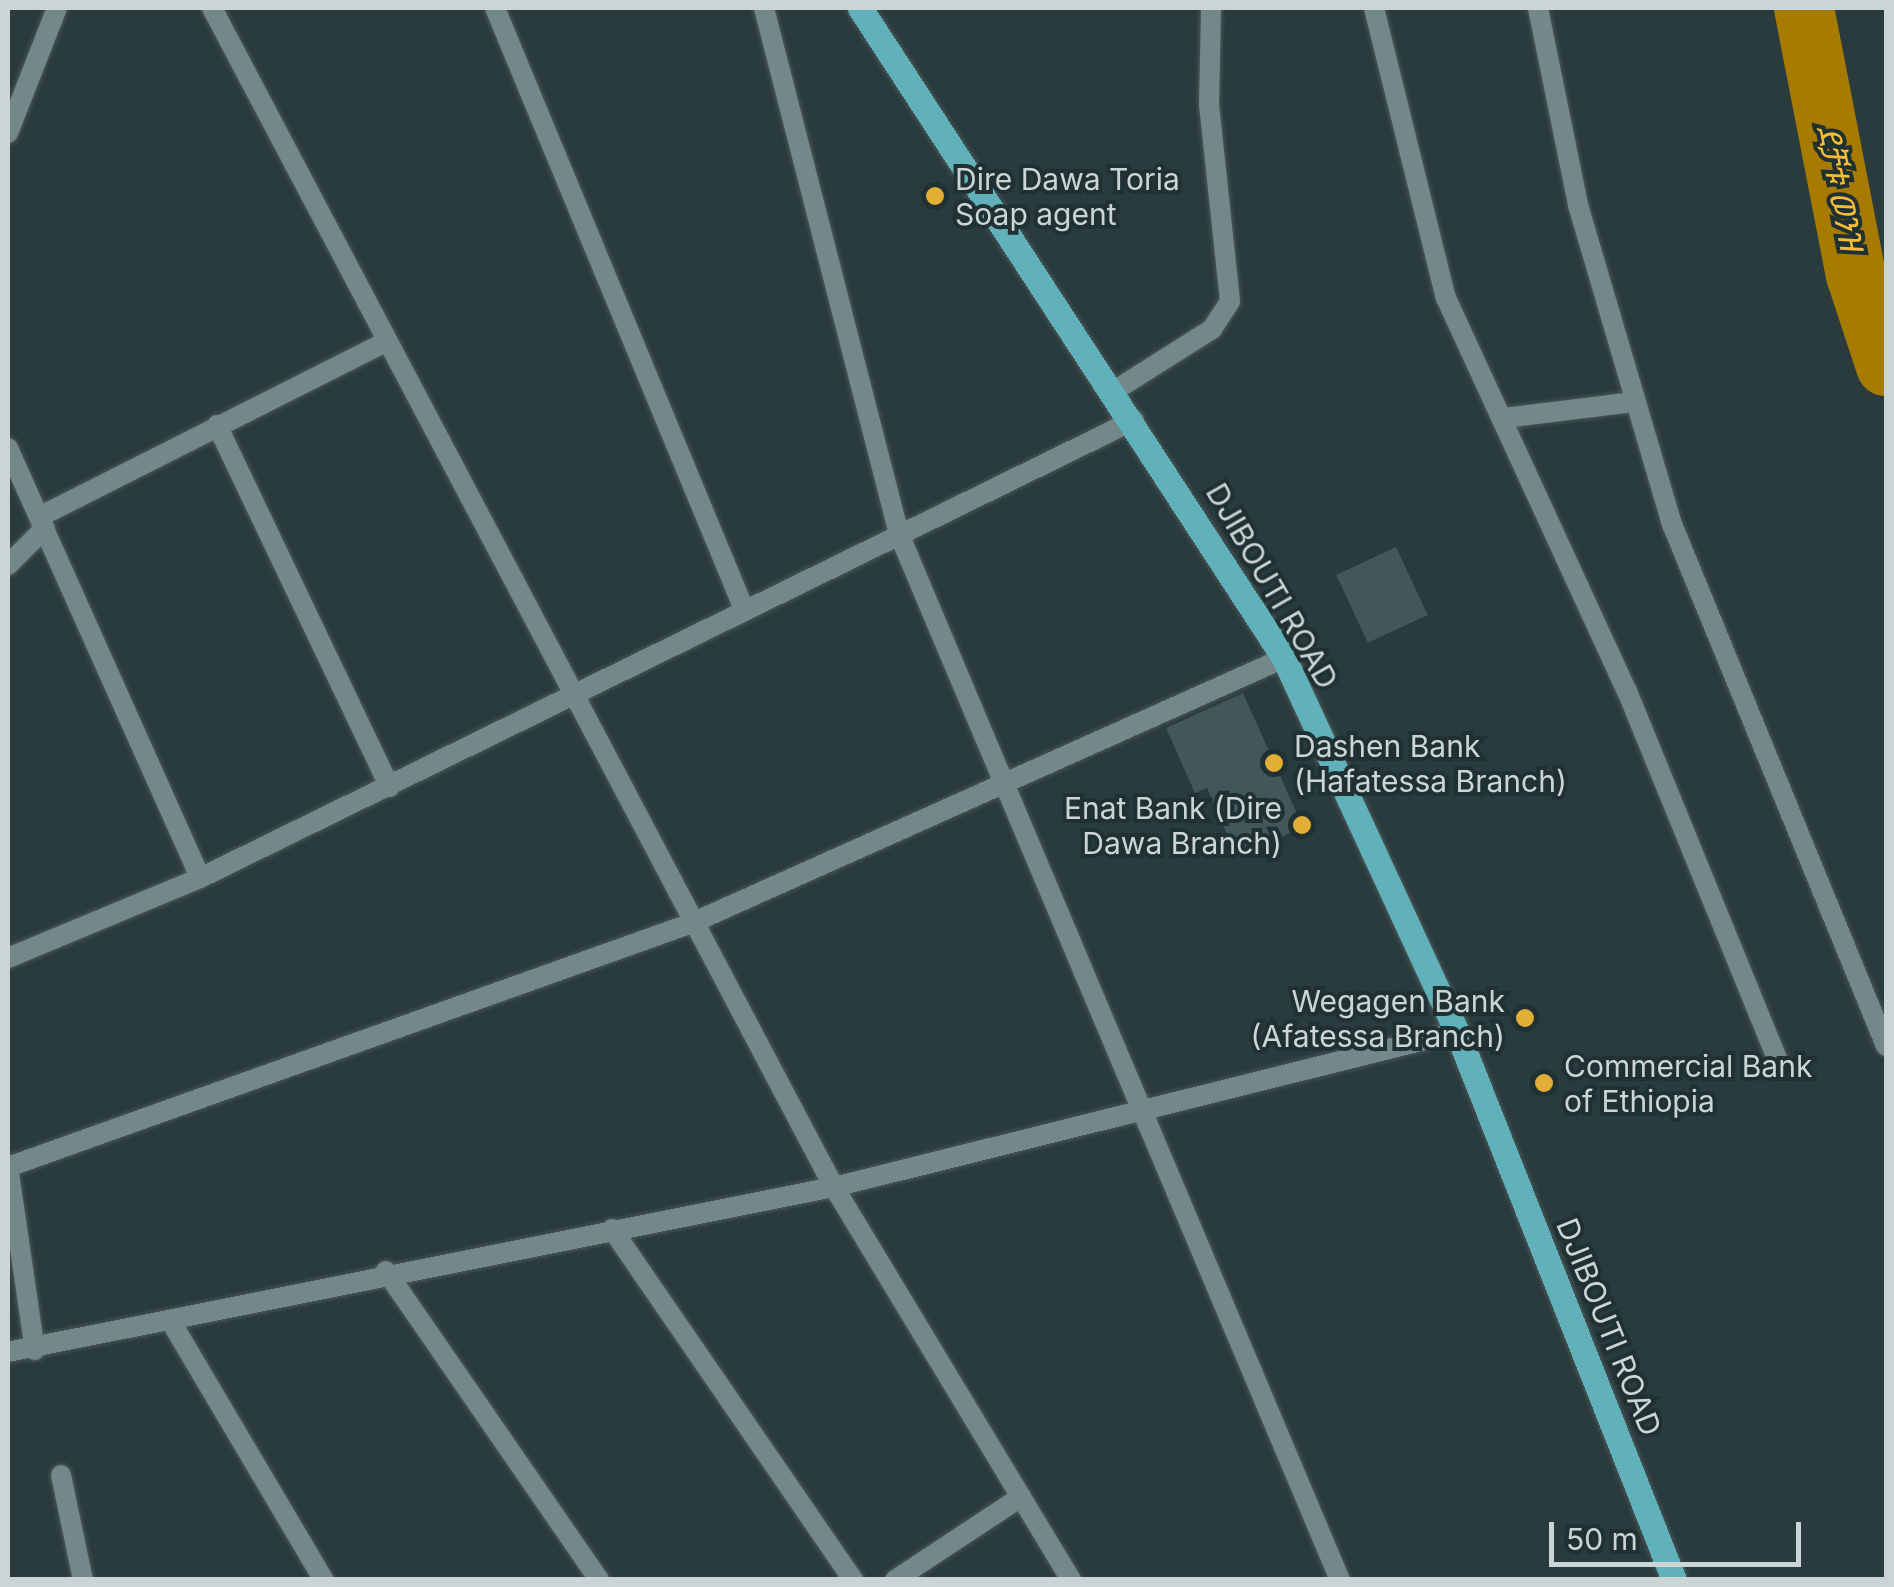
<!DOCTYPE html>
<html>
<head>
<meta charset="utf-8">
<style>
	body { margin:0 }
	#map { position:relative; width:1894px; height:1587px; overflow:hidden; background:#2a3b3d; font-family:Inter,"Noto Sans Ethiopic",sans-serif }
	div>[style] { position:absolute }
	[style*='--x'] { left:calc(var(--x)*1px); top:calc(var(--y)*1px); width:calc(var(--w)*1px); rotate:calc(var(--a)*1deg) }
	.river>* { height:60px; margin:-30px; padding:0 30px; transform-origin:30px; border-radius:30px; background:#a77b00 }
	.building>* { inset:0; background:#455658; transform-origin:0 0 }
	.roads { filter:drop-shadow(0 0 2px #4a5859) drop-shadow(0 0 2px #4a5859) }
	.street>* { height:20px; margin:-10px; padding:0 10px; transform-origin:10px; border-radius:10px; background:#748789 }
	.primary>* { height:25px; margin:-12.5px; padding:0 12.5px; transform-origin:12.5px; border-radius:12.5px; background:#60b1b9 }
	.dots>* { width:28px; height:28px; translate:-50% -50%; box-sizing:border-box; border:5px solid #203133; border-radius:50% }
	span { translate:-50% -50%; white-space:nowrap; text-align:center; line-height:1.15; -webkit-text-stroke:8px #203133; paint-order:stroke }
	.poi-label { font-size:30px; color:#cbd5d6 }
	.left { translate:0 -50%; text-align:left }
	.right { translate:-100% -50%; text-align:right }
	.street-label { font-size:30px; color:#cbd5d6 }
	.water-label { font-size:32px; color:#f6bc33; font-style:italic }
	.frame { position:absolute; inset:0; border:10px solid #cbd5d6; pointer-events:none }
	.scale { position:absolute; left:1549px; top:1522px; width:252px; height:45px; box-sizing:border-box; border:5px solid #cbd5d6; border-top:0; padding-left:12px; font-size:30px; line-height:35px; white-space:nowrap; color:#cbd5d6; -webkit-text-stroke:8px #203133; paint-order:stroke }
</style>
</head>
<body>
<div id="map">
	<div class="river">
		<i style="--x:1804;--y:8;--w:272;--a:79"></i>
		<i style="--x:1856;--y:275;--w:96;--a:71.8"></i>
	</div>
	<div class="building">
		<i style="left:1396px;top:547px;width:75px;height:66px;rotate:65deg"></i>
		<i style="clip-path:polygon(1243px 693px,1303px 827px,1237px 857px,1207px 788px,1195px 793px,1166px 728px)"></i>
	</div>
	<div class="roads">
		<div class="street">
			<i style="--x:212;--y:8;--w:1333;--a:62.19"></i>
			<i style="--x:834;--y:1187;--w:459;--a:58.9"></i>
			<i style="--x:495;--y:8;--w:651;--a:67.5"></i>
			<i style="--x:764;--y:8;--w:543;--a:75.61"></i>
			<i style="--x:899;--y:534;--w:1135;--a:67.14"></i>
			<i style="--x:1374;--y:8;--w:299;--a:76.1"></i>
			<i style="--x:1446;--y:298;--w:433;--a:65.3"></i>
			<i style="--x:1627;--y:691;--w:407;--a:67.8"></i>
			<i style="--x:1538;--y:8;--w:201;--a:78.5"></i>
			<i style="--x:1578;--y:205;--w:333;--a:73.6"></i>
			<i style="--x:1672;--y:524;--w:564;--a:67.71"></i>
			<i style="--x:8;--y:133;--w:134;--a:-68.6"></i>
			<i style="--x:1114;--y:391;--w:116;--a:-32.3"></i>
			<i style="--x:1212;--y:329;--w:33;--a:-57"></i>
			<i style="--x:1230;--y:301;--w:197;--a:-96.1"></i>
			<i style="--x:1209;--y:105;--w:97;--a:-88.8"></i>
			<i style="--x:1504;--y:418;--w:132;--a:-7"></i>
			<i style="--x:217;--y:425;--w:401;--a:64.5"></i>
			<i style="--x:8;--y:448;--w:471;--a:65.9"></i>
			<i style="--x:41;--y:516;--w:383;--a:-26.8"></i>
			<i style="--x:8;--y:565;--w:52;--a:-45"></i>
			<i style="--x:8;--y:958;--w:208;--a:-22.6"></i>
			<i style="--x:200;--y:878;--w:1040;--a:-26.12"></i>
			<i style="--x:8;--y:1166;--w:186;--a:81.7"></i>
			<i style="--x:8;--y:1167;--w:726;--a:-19.63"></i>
			<i style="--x:692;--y:923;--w:649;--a:-24.11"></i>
			<i style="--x:612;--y:1229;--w:426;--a:55.5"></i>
			<i style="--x:386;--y:1271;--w:375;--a:55.4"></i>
			<i style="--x:170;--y:1320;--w:302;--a:59.4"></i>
			<i style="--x:8;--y:1352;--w:842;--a:-11.3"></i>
			<i style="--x:834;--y:1187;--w:642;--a:-13.97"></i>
			<i style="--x:61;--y:1475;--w:107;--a:78.2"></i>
			<i style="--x:895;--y:1580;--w:151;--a:-33.4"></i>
		</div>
		<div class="primary">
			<i style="--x:860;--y:8;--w:776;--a:56.88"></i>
			<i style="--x:1284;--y:658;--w:412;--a:65.2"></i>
			<i style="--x:1457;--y:1032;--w:589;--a:68.4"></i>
		</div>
	</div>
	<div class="dots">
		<i style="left:935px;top:196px;background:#e3ae35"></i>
		<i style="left:1274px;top:763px;background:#e3ae35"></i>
		<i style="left:1302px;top:825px;background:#e3ae35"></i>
		<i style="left:1525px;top:1018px;background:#e3ae35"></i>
		<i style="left:1544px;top:1083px;background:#e3ae35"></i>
	</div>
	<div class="poi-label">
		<span class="left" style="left:955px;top:196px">Dire Dawa Toria<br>Soap agent</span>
		<span class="left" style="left:1294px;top:763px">Dashen Bank<br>(Hafatessa Branch)</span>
		<span class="right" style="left:1282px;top:825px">Enat Bank (Dire<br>Dawa Branch)</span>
		<span class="right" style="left:1505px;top:1018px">Wegagen Bank<br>(Afatessa Branch)</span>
		<span class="left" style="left:1564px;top:1083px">Commercial Bank<br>of Ethiopia</span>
	</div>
	<div class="street-label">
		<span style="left:1272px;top:586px;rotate:60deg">DJIBOUTI ROAD</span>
		<span style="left:1609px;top:1327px;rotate:68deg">DJIBOUTI ROAD</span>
	</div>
	<div class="water-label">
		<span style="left:1839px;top:188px;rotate:79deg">ደቻቱ ወንዝ</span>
	</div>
	<div class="frame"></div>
	<div class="scale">50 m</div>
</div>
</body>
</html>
